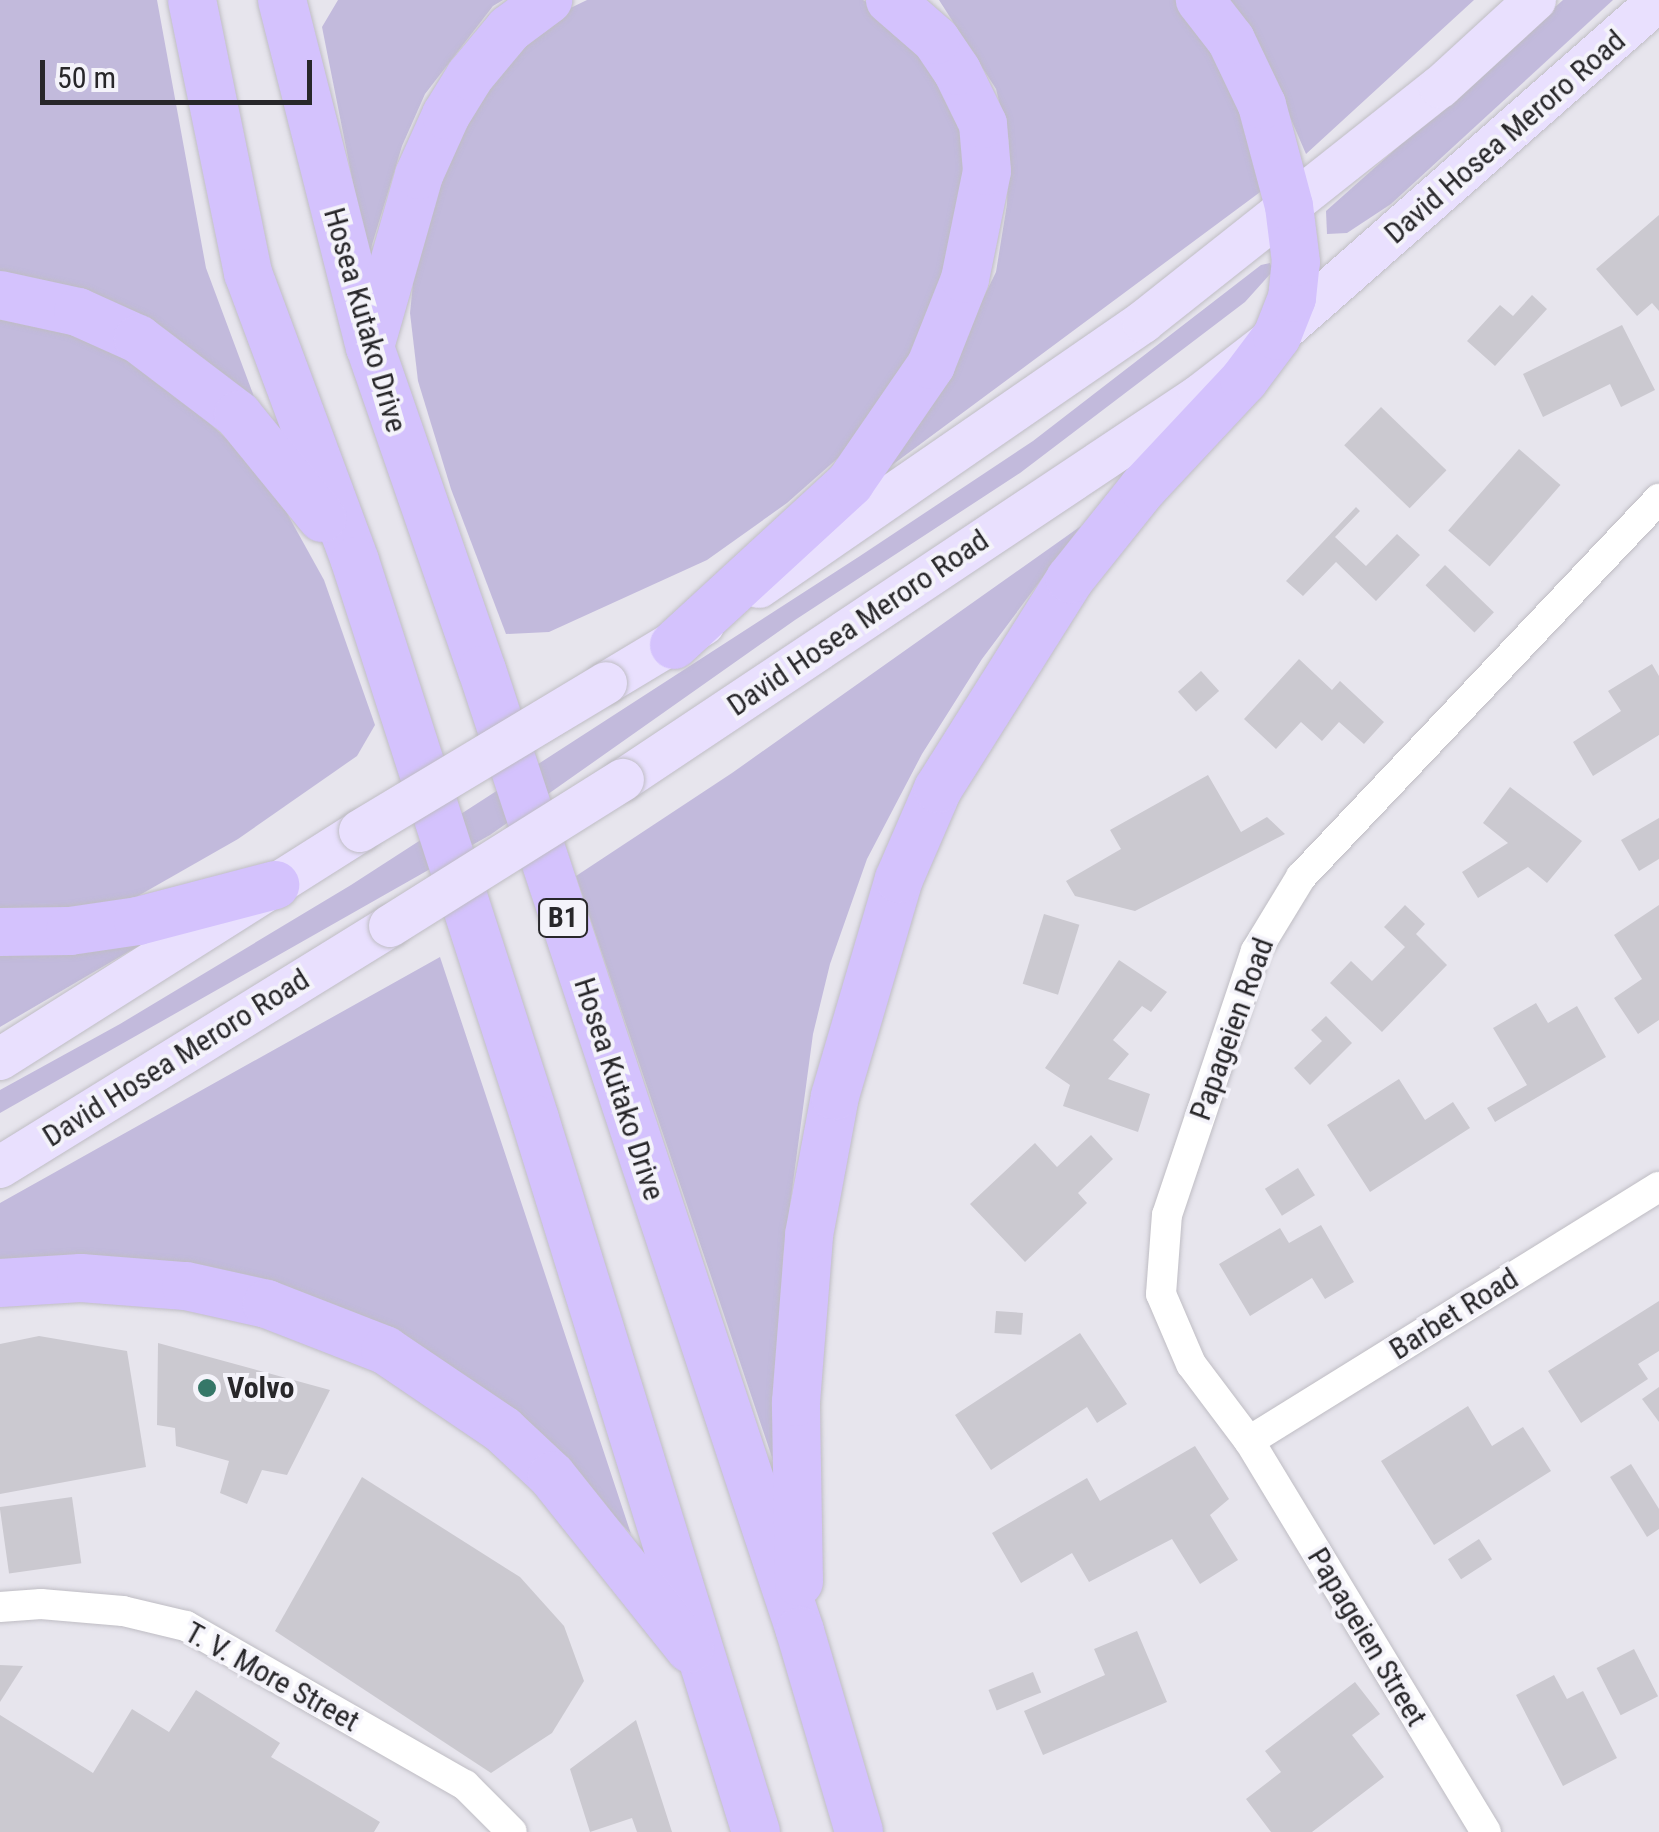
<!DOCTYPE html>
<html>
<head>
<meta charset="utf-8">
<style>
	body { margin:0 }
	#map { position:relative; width:1659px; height:1832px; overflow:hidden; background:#e7e5ed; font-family:"Roboto Condensed",sans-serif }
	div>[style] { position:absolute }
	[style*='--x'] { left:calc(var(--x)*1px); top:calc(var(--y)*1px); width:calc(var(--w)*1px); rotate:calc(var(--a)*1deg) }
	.green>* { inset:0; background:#c2badc }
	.building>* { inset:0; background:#cbc9d0; transform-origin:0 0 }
	.roads { filter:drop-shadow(0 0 2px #bfbdc4) drop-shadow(0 0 2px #bfbdc4) }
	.minor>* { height:30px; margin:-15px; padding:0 15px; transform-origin:15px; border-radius:15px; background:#fff }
	.secondary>* { height:42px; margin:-21px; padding:0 21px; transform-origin:21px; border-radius:21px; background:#e9e0fe }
	.primary>* { height:48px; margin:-24px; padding:0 24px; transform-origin:24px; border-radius:24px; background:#d4c2fd }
	.bridges { filter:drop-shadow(0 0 2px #bfbdc4) drop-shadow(0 0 2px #bfbdc4) }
	.secondary-bridge>* { height:42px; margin:-21px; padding:0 21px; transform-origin:21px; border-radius:21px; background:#e9e0fe }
	.dots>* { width:28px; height:28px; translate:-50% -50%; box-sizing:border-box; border:5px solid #f4f3fa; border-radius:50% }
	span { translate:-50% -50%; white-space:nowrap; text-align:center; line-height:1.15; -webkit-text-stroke:8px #f4f3fa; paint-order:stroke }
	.shield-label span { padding:2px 8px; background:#f4f3fa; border:2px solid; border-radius:8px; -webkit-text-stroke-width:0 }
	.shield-label { font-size:28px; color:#28272a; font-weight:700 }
	.street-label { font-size:30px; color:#28272a }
	.poi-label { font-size:30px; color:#28272a; font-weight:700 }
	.left { translate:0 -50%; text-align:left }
	.scale { position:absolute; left:40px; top:60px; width:272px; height:45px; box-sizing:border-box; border:5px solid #28272a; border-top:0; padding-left:12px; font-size:30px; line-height:35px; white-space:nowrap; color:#28272a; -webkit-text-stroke:8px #f4f3fa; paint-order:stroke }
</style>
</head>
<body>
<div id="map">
	<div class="green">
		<i style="clip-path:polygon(0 0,157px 0,206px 268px,259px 410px,0 282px)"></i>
		<i style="clip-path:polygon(338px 0,503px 0,493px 6px,425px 94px,402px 146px,368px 258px,322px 27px)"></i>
		<i style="clip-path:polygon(587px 0,863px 0,894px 18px,957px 112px,966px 172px,961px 231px,901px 378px,855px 443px,787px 503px,707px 560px,549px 632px,506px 634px,451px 489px,418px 381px,410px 313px,415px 264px,429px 201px,466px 121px,508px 62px,552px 17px)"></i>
		<i style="clip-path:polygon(939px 0,1176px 0,1228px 75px,1271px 184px,880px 474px,956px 354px,996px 272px,1007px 204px,1009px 141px,996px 89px)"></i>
		<i style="clip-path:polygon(1224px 0,1474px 0,1306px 154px,1287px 110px)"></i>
		<i style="clip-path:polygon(1563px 0,1613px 0,1391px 204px,1347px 233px,1327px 234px,1326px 211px)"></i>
		<i style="clip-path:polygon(1270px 263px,1273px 271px,1245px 302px,1020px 473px,795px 620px,490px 835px,0 1113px,0 1090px,120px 1024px,351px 885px,860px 556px,1033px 441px,1261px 265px)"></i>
		<i style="clip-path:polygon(0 320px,31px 321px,97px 340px,161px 379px,229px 441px,283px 506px,324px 580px,375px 725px,357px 756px,238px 839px,124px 904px,0 914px)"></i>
		<i style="clip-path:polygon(1081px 526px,982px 659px,922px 754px,867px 859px,830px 964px,813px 1034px,783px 1257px,776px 1469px,576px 876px,732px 773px)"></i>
		<i style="clip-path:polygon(145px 942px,0 1027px,0 955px)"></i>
		<i style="clip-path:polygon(440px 957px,631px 1534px,594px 1495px,367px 1326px,0 1267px,0 1203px)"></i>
	</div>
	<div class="building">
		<i style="clip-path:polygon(1659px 215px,1659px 311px,1652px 303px,1637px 316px,1596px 269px)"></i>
		<i style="clip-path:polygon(1532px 295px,1547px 309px,1495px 366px,1467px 341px,1500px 305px,1513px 316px)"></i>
		<i style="clip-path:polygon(1622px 325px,1655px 390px,1621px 407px,1610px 384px,1543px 417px,1523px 374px)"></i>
		<i style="left:1381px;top:407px;width:91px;height:53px;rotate:44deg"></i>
		<i style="left:1519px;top:449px;width:55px;height:108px;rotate:41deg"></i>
		<i style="clip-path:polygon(1356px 507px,1360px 511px,1335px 537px,1366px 566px,1397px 534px,1420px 555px,1376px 601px,1336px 562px,1303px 596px,1286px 581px)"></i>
		<i style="left:1445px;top:565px;width:68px;height:28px;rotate:44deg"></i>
		<i style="clip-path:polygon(1299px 659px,1332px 690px,1340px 681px,1384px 722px,1364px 744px,1339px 722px,1322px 741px,1301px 722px,1276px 749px,1244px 719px)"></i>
		<i style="clip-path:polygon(1652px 664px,1659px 676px,1659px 735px,1593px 776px,1573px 742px,1621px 711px,1608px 691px)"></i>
		<i style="left:1201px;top:671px;width:27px;height:31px;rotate:48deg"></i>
		<i style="clip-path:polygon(1208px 775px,1241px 832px,1267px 817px,1285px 834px,1135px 911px,1075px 896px,1066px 881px,1121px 849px,1110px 830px)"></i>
		<i style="clip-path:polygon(1510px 787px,1582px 841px,1547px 883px,1528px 867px,1478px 898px,1462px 872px,1508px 843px,1483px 823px)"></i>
		<i style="clip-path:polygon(1659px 818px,1659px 859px,1639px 871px,1621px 840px)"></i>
		<i style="clip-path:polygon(1405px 905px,1425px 924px,1416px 934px,1447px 965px,1382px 1032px,1330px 983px,1351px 961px,1372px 981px,1405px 947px,1384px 927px)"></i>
		<i style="clip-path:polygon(1659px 905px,1659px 1020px,1638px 1034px,1614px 998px,1642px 979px,1614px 935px)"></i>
		<i style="left:1044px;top:914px;width:37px;height:73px;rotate:17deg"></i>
		<i style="clip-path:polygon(1119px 960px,1167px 992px,1151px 1012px,1142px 1006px,1113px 1040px,1129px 1054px,1108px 1079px,1150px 1094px,1138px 1132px,1063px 1106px,1070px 1085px,1045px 1068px)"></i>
		<i style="clip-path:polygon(1536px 1003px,1548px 1023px,1577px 1006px,1606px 1057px,1495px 1122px,1487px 1108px,1527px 1085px,1493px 1028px)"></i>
		<i style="clip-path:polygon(1326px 1016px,1352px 1043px,1310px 1085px,1294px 1068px,1322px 1041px,1311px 1030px)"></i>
		<i style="clip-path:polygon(1399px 1079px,1425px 1120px,1453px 1102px,1470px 1128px,1370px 1192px,1327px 1125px)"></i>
		<i style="clip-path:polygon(1091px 1135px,1113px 1159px,1078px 1193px,1087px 1203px,1025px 1262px,970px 1204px,1035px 1143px,1057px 1167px)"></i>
		<i style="left:1298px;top:1168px;width:32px;height:39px;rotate:58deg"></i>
		<i style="clip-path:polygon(1321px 1225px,1354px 1282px,1325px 1299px,1312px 1278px,1250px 1316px,1219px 1264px,1280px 1228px,1289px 1243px)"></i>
		<i style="clip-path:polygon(1659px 1301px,1659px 1351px,1638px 1364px,1648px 1379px,1581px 1423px,1548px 1371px)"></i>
		<i style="left:996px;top:1311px;width:27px;height:22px;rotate:4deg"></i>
		<i style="clip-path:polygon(1080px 1333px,1127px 1404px,1097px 1423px,1087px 1407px,991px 1470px,955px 1415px)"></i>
		<i style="clip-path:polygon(39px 1336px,127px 1351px,146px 1467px,0 1494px,0 1344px)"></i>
		<i style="clip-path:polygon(158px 1343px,330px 1390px,287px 1475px,262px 1470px,247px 1504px,220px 1493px,229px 1461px,176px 1446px,175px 1428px,157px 1425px)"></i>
		<i style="clip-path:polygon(1659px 1387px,1659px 1422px,1642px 1399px)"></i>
		<i style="clip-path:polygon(1468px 1406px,1492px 1446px,1523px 1427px,1551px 1471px,1434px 1545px,1381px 1461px)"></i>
		<i style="clip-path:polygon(1195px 1446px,1229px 1499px,1210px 1515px,1238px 1560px,1200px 1584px,1172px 1539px,1089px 1582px,1072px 1553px,1021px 1583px,992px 1533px,1087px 1478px,1100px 1501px)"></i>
		<i style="clip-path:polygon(1631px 1464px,1659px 1509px,1659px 1529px,1647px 1537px,1610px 1477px)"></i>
		<i style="clip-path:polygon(362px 1477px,520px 1577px,564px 1626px,584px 1681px,552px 1733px,491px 1773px,275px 1631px)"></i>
		<i style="left:72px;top:1497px;width:67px;height:73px;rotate:82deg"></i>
		<i style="left:1479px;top:1539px;width:24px;height:37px;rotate:57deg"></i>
		<i style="clip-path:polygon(1137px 1631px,1167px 1702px,1043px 1755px,1024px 1711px,1105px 1675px,1094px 1649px)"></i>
		<i style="left:1634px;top:1649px;width:53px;height:42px;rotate:63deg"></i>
		<i style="clip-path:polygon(0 1665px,23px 1666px,0 1702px)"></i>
		<i style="left:1033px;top:1672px;width:22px;height:48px;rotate:68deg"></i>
		<i style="clip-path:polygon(1554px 1675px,1567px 1699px,1583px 1691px,1617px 1758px,1563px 1786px,1516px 1695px)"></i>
		<i style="clip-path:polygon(1355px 1682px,1380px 1714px,1352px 1735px,1384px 1777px,1312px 1832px,1271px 1832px,1246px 1799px,1281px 1772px,1265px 1751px)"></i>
		<i style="clip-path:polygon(196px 1690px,280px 1743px,271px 1757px,380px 1822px,374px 1832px,0 1832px,0 1715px,93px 1773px,132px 1709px,169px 1732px)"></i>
		<i style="clip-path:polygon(636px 1720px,672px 1832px,637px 1832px,632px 1818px,590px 1832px,570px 1769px)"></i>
	</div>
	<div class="roads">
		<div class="minor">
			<i style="--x:1249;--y:1441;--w:482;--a:-31.8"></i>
			<i style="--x:0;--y:1607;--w:41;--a:-4.2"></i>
			<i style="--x:41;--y:1604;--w:82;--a:4.9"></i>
			<i style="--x:123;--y:1611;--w:65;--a:13.4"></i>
			<i style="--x:186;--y:1626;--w:321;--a:29.7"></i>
			<i style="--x:465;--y:1785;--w:66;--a:45"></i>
			<i style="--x:1486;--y:1832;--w:457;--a:-121.2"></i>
			<i style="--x:1249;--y:1441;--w:96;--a:-127"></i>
			<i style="--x:1191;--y:1364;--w:76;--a:-113.2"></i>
			<i style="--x:1161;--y:1294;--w:79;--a:-85.7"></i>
			<i style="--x:1167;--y:1215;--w:279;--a:-71.4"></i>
			<i style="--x:1256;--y:951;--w:87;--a:-58.7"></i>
			<i style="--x:1301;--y:877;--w:521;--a:-46.56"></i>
		</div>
		<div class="secondary">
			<i style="--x:759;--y:587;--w:467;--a:-34.6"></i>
			<i style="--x:1143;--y:322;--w:379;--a:-38.4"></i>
			<i style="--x:1440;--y:87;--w:129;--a:-42.5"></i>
			<i style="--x:606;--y:683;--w:114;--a:-31"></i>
			<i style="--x:623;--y:780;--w:692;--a:-33.69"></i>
			<i style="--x:1199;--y:396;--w:98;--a:-37.6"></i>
			<i style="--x:1277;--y:336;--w:509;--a:-41.33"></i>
			<i style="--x:0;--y:1059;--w:426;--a:-32.3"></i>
			<i style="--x:0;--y:1167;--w:458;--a:-31.7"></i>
		</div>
		<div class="primary">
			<i style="--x:192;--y:0;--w:279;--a:78.4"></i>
			<i style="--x:248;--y:273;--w:307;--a:69.6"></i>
			<i style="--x:355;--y:561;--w:586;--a:72.12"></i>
			<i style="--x:535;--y:1119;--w:746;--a:72.78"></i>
			<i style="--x:282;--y:0;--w:358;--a:75.8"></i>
			<i style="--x:370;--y:347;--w:342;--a:70.9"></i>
			<i style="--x:482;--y:670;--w:1012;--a:71.69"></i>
			<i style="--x:800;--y:1631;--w:209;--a:73.6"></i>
			<i style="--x:0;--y:295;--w:80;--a:12.3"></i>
			<i style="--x:78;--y:312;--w:66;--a:24.2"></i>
			<i style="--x:138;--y:339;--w:126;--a:37.2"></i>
			<i style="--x:238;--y:415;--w:133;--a:50.8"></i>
			<i style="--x:370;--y:347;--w:179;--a:-74.1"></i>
			<i style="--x:419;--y:175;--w:66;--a:-65.8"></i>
			<i style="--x:446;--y:115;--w:46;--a:-58.4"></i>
			<i style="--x:470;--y:76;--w:61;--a:-50.3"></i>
			<i style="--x:509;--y:29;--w:49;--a:-36.6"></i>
			<i style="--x:674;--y:645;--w:239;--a:-42.6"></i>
			<i style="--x:850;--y:483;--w:143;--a:-55.5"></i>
			<i style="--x:931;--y:365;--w:92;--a:-68.4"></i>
			<i style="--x:965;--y:279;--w:110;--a:-78.5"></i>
			<i style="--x:987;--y:171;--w:47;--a:-94.9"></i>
			<i style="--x:983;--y:124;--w:59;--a:-116.1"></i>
			<i style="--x:957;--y:71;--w:37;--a:-124"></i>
			<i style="--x:936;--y:40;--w:61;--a:-139"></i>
			<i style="--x:0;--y:932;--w:70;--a:-0.8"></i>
			<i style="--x:70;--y:931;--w:69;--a:-8.4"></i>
			<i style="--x:138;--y:921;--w:142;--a:-14.7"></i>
			<i style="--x:0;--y:1283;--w:81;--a:-3.5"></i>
			<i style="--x:81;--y:1278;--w:105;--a:4.4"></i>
			<i style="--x:186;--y:1286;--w:83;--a:12.5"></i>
			<i style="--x:267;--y:1304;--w:127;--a:21.3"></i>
			<i style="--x:385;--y:1350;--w:143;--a:34.1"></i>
			<i style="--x:503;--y:1430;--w:67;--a:43.2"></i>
			<i style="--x:552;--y:1476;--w:221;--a:51.4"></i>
			<i style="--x:799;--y:1582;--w:180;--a:-91"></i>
			<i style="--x:796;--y:1402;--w:168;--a:-85.5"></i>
			<i style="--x:809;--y:1235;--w:141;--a:-79.4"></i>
			<i style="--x:835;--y:1096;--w:226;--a:-73.6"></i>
			<i style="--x:899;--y:879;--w:98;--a:-66.6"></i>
			<i style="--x:938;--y:789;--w:248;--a:-57.8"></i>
			<i style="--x:1070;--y:579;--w:117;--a:-51.3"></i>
			<i style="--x:1143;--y:488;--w:148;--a:-46.9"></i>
			<i style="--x:1244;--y:380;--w:55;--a:-53.1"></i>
			<i style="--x:1277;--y:336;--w:41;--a:-68.5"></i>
			<i style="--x:1292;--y:298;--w:36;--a:-84"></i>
			<i style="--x:1296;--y:262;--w:56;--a:-97.1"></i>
			<i style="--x:1289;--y:206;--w:105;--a:-105"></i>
			<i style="--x:1262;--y:105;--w:72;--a:-115.5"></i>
			<i style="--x:1231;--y:40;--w:51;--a:-127.8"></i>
		</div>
	</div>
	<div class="bridges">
		<div class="secondary-bridge">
			<i style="--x:360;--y:831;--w:287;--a:-31"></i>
			<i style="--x:390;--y:926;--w:275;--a:-32.1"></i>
		</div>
	</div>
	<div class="dots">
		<i style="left:207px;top:1388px;background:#357768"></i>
	</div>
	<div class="shield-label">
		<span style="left:563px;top:918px">B1</span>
	</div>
	<div class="street-label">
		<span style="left:1505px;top:137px;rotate:-41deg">David Hosea Meroro Road</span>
		<span style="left:365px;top:320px;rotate:74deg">Hosea Kutako Drive</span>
		<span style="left:858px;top:623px;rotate:-34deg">David Hosea Meroro Road</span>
		<span style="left:1232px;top:1029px;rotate:-70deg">Papageien Road</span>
		<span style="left:176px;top:1058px;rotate:-32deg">David Hosea Meroro Road</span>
		<span style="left:619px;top:1089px;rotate:72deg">Hosea Kutako Drive</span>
		<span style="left:1454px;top:1314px;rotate:-32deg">Barbet Road</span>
		<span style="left:1367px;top:1637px;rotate:59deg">Papageien Street</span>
		<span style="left:272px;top:1677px;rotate:29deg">T. V. More Street</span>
	</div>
	<div class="poi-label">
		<span class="left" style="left:227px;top:1388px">Volvo</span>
	</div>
	<div class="scale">50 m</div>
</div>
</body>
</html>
